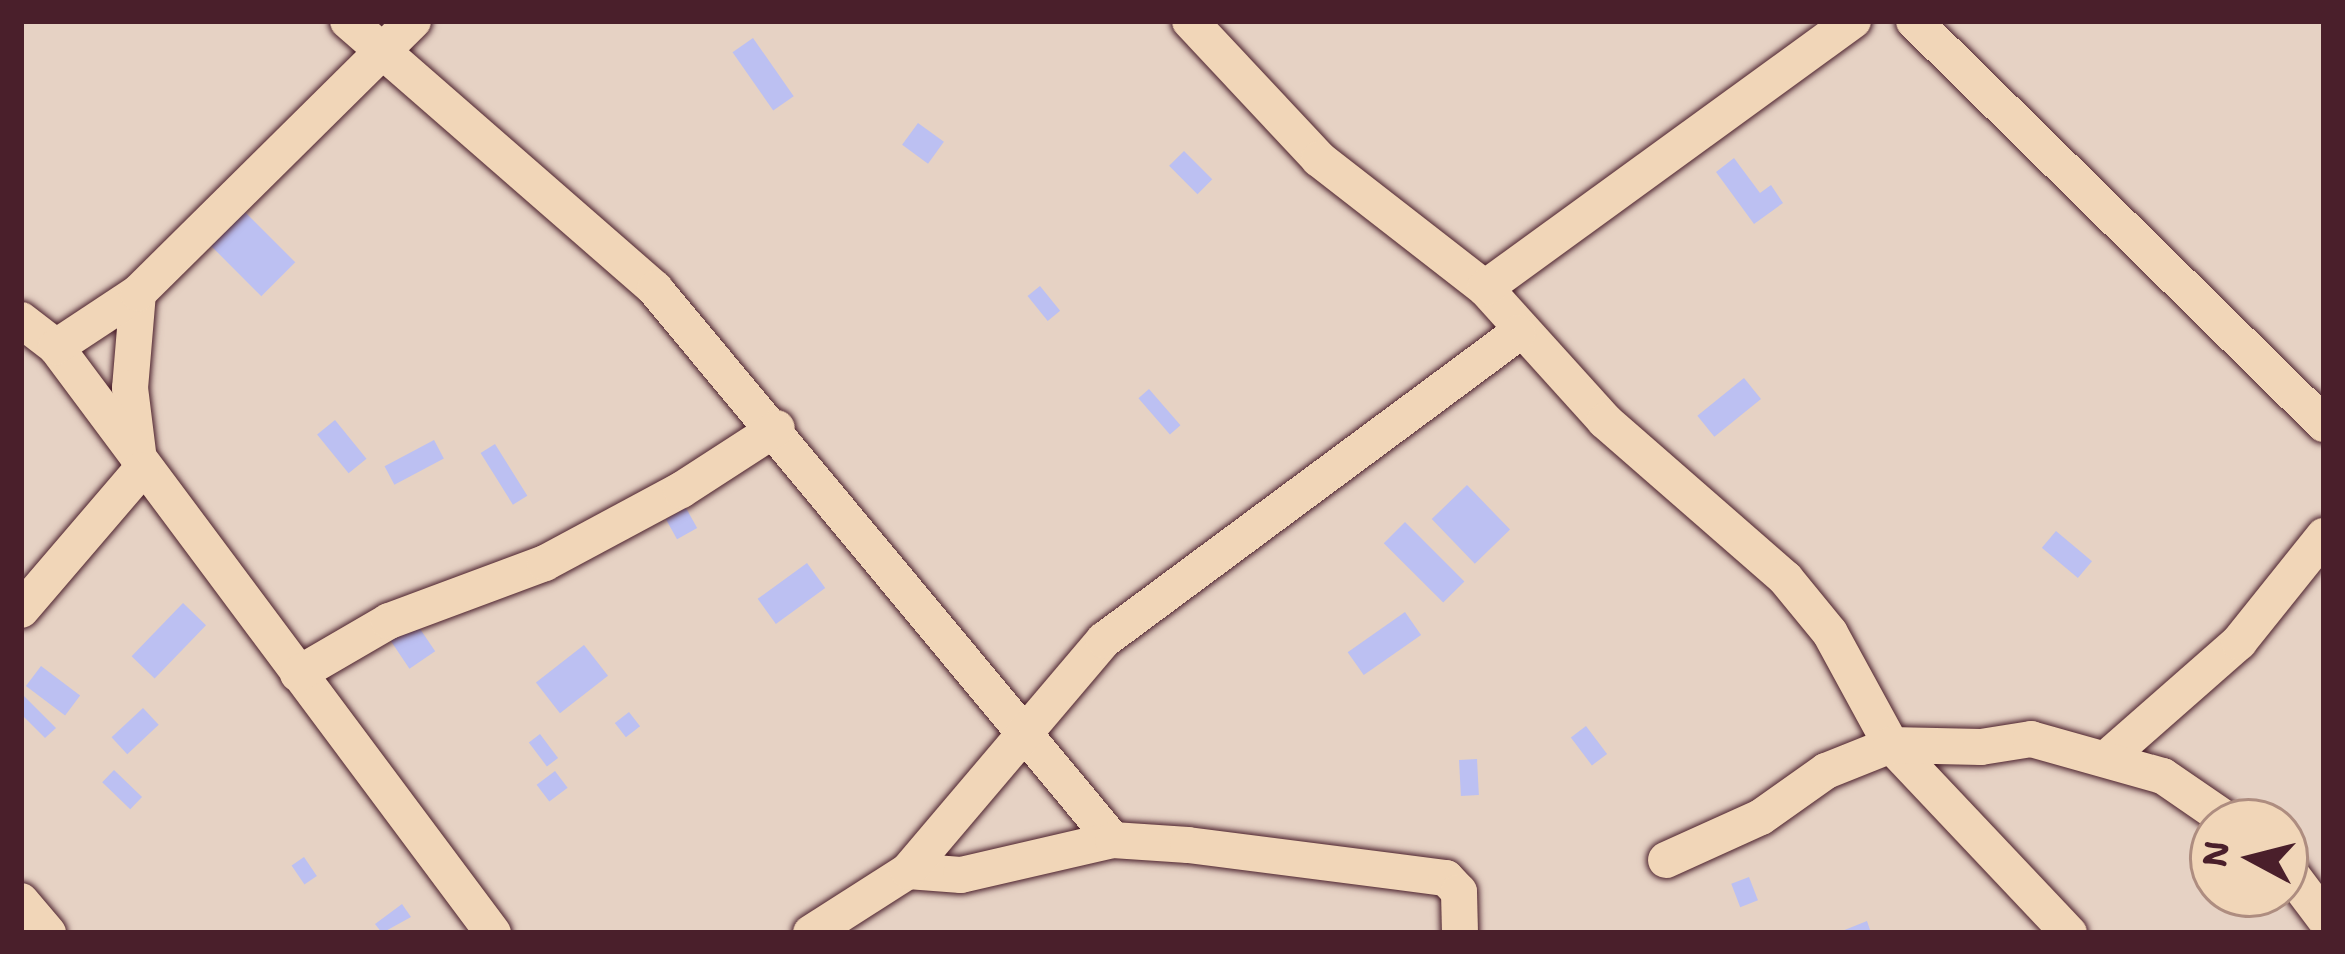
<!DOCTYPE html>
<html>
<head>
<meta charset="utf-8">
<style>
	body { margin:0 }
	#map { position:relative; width:2345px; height:954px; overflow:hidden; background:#e6d2c4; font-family:"Shantell Sans",sans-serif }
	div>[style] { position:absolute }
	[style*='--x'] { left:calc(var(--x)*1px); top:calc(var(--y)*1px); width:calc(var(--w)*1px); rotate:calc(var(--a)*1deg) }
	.building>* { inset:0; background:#bcc0f2; transform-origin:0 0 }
	.roads { filter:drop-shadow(0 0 3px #4a1f2b) drop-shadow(0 0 3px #4a1f2b) }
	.minor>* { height:36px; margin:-18px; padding:0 18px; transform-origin:18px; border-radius:18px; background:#f1d6b8 }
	span { translate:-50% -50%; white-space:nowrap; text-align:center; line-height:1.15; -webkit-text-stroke:12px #f1d6b8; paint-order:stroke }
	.frame { position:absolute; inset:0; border:24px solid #4a1f2b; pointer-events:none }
	.north { position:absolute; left:2189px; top:798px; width:120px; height:120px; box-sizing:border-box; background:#f1d6b8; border:3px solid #ae8d80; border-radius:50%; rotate:277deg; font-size:33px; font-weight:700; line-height:48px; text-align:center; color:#4a1f2b }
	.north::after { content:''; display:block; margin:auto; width:42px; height:54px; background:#4a1f2b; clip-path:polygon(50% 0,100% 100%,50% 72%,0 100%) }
</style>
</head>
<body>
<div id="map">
	<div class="building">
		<i style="left:753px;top:38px;width:71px;height:25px;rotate:55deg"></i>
		<i style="left:918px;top:123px;width:32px;height:27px;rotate:36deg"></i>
		<i style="left:1184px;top:151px;width:40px;height:21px;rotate:45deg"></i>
		<i style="clip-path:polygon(1734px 158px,1760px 193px,1771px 185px,1783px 203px,1754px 224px,1716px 172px)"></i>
		<i style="left:238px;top:205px;width:81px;height:48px;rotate:45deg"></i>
		<i style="left:1040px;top:286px;width:32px;height:16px;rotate:51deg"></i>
		<i style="left:1744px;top:378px;width:27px;height:60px;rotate:51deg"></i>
		<i style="left:1149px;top:389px;width:48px;height:14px;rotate:49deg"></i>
		<i style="left:335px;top:420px;width:50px;height:23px;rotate:51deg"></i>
		<i style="left:434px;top:440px;width:21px;height:56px;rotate:62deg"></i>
		<i style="left:495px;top:444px;width:61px;height:17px;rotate:58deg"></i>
		<i style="left:1467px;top:485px;width:62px;height:49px;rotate:46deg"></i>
		<i style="left:686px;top:508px;width:23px;height:23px;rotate:61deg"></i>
		<i style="left:1405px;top:522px;width:84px;height:30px;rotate:45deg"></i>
		<i style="left:2056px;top:531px;width:47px;height:22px;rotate:40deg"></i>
		<i style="left:807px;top:563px;width:31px;height:61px;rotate:54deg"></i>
		<i style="left:183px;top:603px;width:32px;height:74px;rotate:44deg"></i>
		<i style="left:1405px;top:612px;width:28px;height:70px;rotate:55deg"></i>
		<i style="left:410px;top:614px;width:45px;height:31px;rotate:56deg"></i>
		<i style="left:584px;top:645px;width:39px;height:61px;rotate:52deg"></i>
		<i style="left:41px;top:666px;width:49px;height:25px;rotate:37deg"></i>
		<i style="clip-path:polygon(21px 693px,56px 728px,45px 738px,21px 714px)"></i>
		<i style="left:143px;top:708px;width:23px;height:43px;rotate:47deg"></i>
		<i style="left:629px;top:712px;width:18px;height:18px;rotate:52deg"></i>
		<i style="left:1586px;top:726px;width:35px;height:19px;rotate:53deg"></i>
		<i style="left:540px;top:734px;width:30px;height:14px;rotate:53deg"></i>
		<i style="left:1477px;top:759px;width:36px;height:18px;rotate:87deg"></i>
		<i style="left:114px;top:770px;width:39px;height:17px;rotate:44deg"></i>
		<i style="left:555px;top:771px;width:21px;height:23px;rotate:53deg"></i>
		<i style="left:304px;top:857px;width:23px;height:15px;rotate:56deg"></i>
		<i style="left:1749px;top:877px;width:25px;height:19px;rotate:69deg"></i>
		<i style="clip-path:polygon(402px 904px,411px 917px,382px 933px,375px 924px)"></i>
		<i style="clip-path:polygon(1867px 921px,1871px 933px,1837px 933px)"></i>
	</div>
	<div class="roads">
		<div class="minor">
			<i style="--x:348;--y:21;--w:408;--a:41.1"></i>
			<i style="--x:655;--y:289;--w:716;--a:50.27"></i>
			<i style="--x:1190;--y:21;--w:189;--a:46.9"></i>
			<i style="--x:1319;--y:159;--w:210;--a:37.9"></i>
			<i style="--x:1485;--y:288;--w:179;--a:47.9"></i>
			<i style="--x:1605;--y:421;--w:239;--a:41.1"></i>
			<i style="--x:1785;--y:578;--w:71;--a:50.7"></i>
			<i style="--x:1830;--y:633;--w:128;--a:61.4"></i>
			<i style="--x:1891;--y:745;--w:259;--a:46.6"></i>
			<i style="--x:1914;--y:21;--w:575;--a:44.51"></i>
			<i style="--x:1485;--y:288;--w:455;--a:-36"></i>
			<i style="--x:138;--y:293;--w:95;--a:94.8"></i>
			<i style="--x:130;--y:388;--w:73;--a:82.9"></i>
			<i style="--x:21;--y:320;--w:44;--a:37.6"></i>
			<i style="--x:56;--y:347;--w:731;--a:53.29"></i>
			<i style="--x:56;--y:347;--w:98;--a:-33.4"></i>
			<i style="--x:138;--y:293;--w:387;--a:-44.7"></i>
			<i style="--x:21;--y:610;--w:184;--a:-49.4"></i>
			<i style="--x:298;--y:674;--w:105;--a:-30.2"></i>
			<i style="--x:389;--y:621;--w:166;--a:-20.4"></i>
			<i style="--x:545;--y:563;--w:154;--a:-28.2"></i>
			<i style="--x:681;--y:490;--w:114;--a:-32.9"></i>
			<i style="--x:2107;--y:758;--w:176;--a:-41.3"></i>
			<i style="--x:2239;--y:642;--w:136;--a:-51.3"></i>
			<i style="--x:1666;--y:860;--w:104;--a:-24.4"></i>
			<i style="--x:1761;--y:817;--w:80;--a:-35.3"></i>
			<i style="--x:1826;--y:771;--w:70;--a:-21.8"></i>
			<i style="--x:1891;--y:745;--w:90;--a:1.3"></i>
			<i style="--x:1981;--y:747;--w:51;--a:-9.1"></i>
			<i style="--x:2031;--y:739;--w:137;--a:15.7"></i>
			<i style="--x:2163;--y:776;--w:81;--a:34.5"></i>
			<i style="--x:2285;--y:866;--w:65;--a:53.1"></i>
			<i style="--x:908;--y:871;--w:53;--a:4.3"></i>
			<i style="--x:961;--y:875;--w:156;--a:-13"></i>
			<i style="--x:1113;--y:840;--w:75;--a:3.8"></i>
			<i style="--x:1188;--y:845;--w:260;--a:7.3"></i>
			<i style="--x:1446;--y:878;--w:19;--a:47"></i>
			<i style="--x:1459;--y:892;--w:41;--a:88.6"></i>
			<i style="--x:21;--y:901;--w:42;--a:49.8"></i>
			<i style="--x:811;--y:933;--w:115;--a:-32.6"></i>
			<i style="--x:908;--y:871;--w:303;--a:-49.7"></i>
			<i style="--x:1104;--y:640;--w:515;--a:-36.56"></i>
		</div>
	</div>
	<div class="frame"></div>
	<div class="north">N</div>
</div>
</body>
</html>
